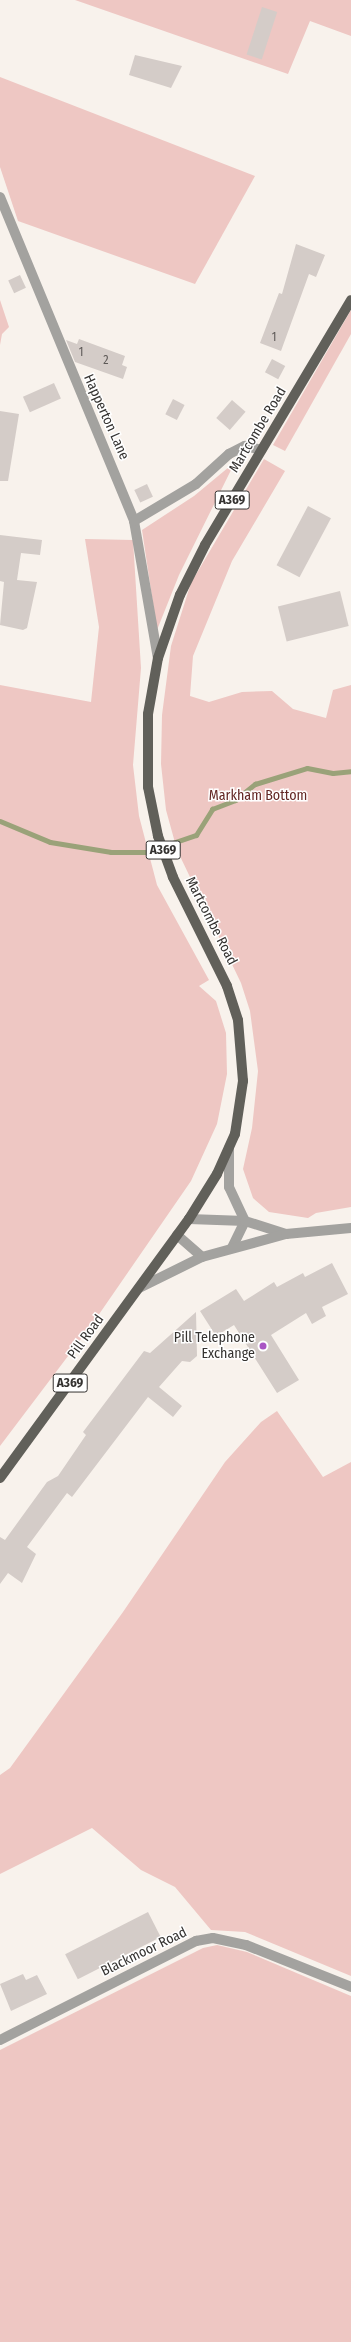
<!DOCTYPE html>
<html>
<head>
<meta charset="utf-8">
<style>
	body { margin:0 }
	#map { position:relative; width:351px; height:2342px; overflow:hidden; background:#f8f2ec; font-family:"Fira Sans Condensed",sans-serif }
	div>[style] { position:absolute }
	[style*='--x'] { left:calc(var(--x)*1px); top:calc(var(--y)*1px); width:calc(var(--w)*1px); rotate:calc(var(--a)*1deg) }
	.green>* { inset:0; background:#eec7c3 }
	.stream>* { height:5px; margin:-2.5px; padding:0 2.5px; transform-origin:2.5px; border-radius:2.5px; background:#9aa279 }
	.building>* { inset:0; background:#d4ccc8; transform-origin:0 0 }
	.minor>* { height:10px; margin:-5px; padding:0 5px; transform-origin:5px; border-radius:5px; background:#a3a29f }
	.tertiary>* { height:10px; margin:-5px; padding:0 5px; transform-origin:5px; border-radius:5px; background:#a3a29f }
	.primary>* { height:10px; margin:-5px; padding:0 5px; transform-origin:5px; border-radius:5px; background:#61605a }
	.dots>* { width:11px; height:11px; translate:-50% -50%; box-sizing:border-box; border:2px solid #fff; border-radius:50% }
	span { translate:-50% -50%; white-space:nowrap; text-align:center; line-height:1.15; -webkit-text-stroke:3px #fff; paint-order:stroke }
	.number-label { font-size:12px; color:#5d5957 }
	.number-label span { -webkit-text-stroke-width:0 }
	.shield-label span { padding:1px 3px; background:#fff; border:1px solid; border-radius:3px; -webkit-text-stroke-width:0 }
	.shield-label { font-size:13px; color:#353331; font-weight:700 }
	.street-label { font-size:14px; color:#353331 }
	.park-label { font-size:14px; color:#632724 }
	.poi-label { font-size:14px; color:#353331 }
	.right { translate:-100% -50%; text-align:right }
</style>
</head>
<body>
<div id="map">
	<div class="green">
		<i style="clip-path:polygon(75px 0,351px 0,351px 36px,310px 21px,288px 74px)"></i>
		<i style="clip-path:polygon(0 77px,255px 176px,195px 284px,18px 221px,0 167px)"></i>
		<i style="clip-path:polygon(0 300px,9px 327px,2px 334px,0 345px)"></i>
		<i style="clip-path:polygon(351px 310px,351px 334px,285px 451px,273px 445px)"></i>
		<i style="clip-path:polygon(264px 459px,285px 471px,232px 561px,193px 656px,190px 696px,209px 702px,242px 692px,272px 691px,293px 709px,326px 718px,333px 690px,351px 685px,351px 1207px,316px 1213px,308px 1218px,269px 1212px,253px 1198px,243px 1169px,252px 1128px,258px 1071px,250px 1011px,241px 983px,177px 850px,166px 810px,161px 764px,162px 715px,171px 646px,191px 583px)"></i>
		<i style="clip-path:polygon(235px 462px,179px 575px,157px 630px,142px 530px,194px 496px)"></i>
		<i style="clip-path:polygon(85px 539px,133px 540px,141px 668px,133px 765px,139px 816px,157px 885px,209px 980px,199px 986px,216px 1001px,226px 1033px,227px 1074px,217px 1124px,191px 1181px,93px 1323px,0 1446px,0 685px,91px 702px,99px 627px)"></i>
		<i style="clip-path:polygon(277px 1411px,323px 1477px,351px 1462px,351px 1976px,245px 1932px,211px 1930px,175px 1887px,141px 1870px,92px 1828px,0 1874px,0 1775px,10px 1768px,123px 1612px,225px 1462px,261px 1422px)"></i>
		<i style="clip-path:polygon(217px 1945px,247px 1952px,351px 1996px,351px 2342px,0 2342px,0 2050px,203px 1948px)"></i>
	</div>
	<div class="stream">
		<i style="--x:0;--y:821;--w:54;--a:22.8"></i>
		<i style="--x:50;--y:842;--w:62;--a:9.3"></i>
		<i style="--x:111;--y:852;--w:35;--a:0"></i>
		<i style="--x:146;--y:852;--w:53;--a:-18.8"></i>
		<i style="--x:196;--y:835;--w:31;--a:-58"></i>
		<i style="--x:212;--y:809;--w:25;--a:-21"></i>
		<i style="--x:235;--y:800;--w:26;--a:-39"></i>
		<i style="--x:255;--y:784;--w:54;--a:-17.1"></i>
		<i style="--x:307;--y:768;--w:26;--a:11"></i>
		<i style="--x:333;--y:773;--w:18;--a:-6"></i>
	</div>
	<div class="building">
		<i style="left:262px;top:7px;width:16px;height:50px;rotate:18deg"></i>
		<i style="clip-path:polygon(135px 55px,182px 66px,171px 88px,129px 75px)"></i>
		<i style="clip-path:polygon(296px 244px,325px 255px,316px 277px,309px 274px,281px 351px,260px 343px,279px 293px,282px 294px)"></i>
		<i style="left:20px;top:275px;width:14px;height:13px;rotate:65deg"></i>
		<i style="clip-path:polygon(79px 339px,125px 356px,122px 365px,127px 367px,123px 379px,75px 362px,66px 340px,77px 344px)"></i>
		<i style="left:272px;top:359px;width:15px;height:15px;rotate:28deg"></i>
		<i style="left:54px;top:383px;width:17px;height:34px;rotate:66deg"></i>
		<i style="left:173px;top:399px;width:13px;height:17px;rotate:27deg"></i>
		<i style="left:232px;top:400px;width:18px;height:24px;rotate:41deg"></i>
		<i style="clip-path:polygon(0 411px,19px 414px,8px 481px,0 481px)"></i>
		<i style="left:147px;top:484px;width:14px;height:14px;rotate:65deg"></i>
		<i style="left:308px;top:506px;width:26px;height:67px;rotate:28deg"></i>
		<i style="clip-path:polygon(0 535px,42px 540px,40px 555px,21px 553px,17px 580px,37px 582px,27px 628px,23px 630px,0 625px,4px 582px,0 581px)"></i>
		<i style="left:340px;top:591px;width:36px;height:64px;rotate:76deg"></i>
		<i style="clip-path:polygon(332px 1263px,348px 1294px,322px 1307px,326px 1316px,312px 1324px,306px 1313px,271px 1335px,299px 1380px,277px 1393px,234px 1325px,216px 1336px,200px 1311px,236px 1289px,244px 1301px,274px 1282px,277px 1287px,303px 1273px,305px 1277px)"></i>
		<i style="clip-path:polygon(196px 1312px,197px 1356px,190px 1362px,182px 1361px,159px 1387px,182px 1406px,173px 1417px,148px 1397px,72px 1497px,67px 1493px,27px 1547px,36px 1554px,22px 1583px,8px 1573px,0 1584px,0 1537px,5px 1540px,47px 1482px,58px 1476px,86px 1435px,83px 1432px,144px 1351px,150px 1353px)"></i>
		<i style="left:148px;top:1912px;width:28px;height:93px;rotate:63deg"></i>
		<i style="clip-path:polygon(23px 1974px,26px 1980px,37px 1975px,47px 1994px,11px 2011px,0 1984px)"></i>
	</div>
	<div class="minor">
		<i style="--x:0;--y:197;--w:351;--a:67.5"></i>
		<i style="--x:134;--y:521;--w:139;--a:80.1"></i>
		<i style="--x:134;--y:521;--w:72;--a:-30.8"></i>
		<i style="--x:196;--y:484;--w:45;--a:-42.3"></i>
		<i style="--x:229;--y:454;--w:18;--a:-27"></i>
		<i style="--x:245;--y:446;--w:17;--a:13"></i>
		<i style="--x:0;--y:2040;--w:220;--a:-26.8"></i>
		<i style="--x:196;--y:1941;--w:17;--a:-10"></i>
		<i style="--x:213;--y:1938;--w:34;--a:12"></i>
		<i style="--x:246;--y:1945;--w:113;--a:21.8"></i>
	</div>
	<div class="tertiary">
		<i style="--x:229;--y:1148;--w:39;--a:90"></i>
		<i style="--x:229;--y:1187;--w:38;--a:65"></i>
		<i style="--x:245;--y:1221;--w:30;--a:116"></i>
		<i style="--x:189;--y:1219;--w:56;--a:2"></i>
		<i style="--x:245;--y:1221;--w:43;--a:17.6"></i>
		<i style="--x:177;--y:1235;--w:33;--a:41"></i>
		<i style="--x:139;--y:1288;--w:70;--a:-26.2"></i>
		<i style="--x:202;--y:1257;--w:87;--a:-15.3"></i>
		<i style="--x:286;--y:1234;--w:65;--a:-5.3"></i>
	</div>
	<div class="primary">
		<i style="--x:0;--y:1478;--w:321;--a:-53.9"></i>
		<i style="--x:189;--y:1219;--w:53;--a:-58.1"></i>
		<i style="--x:217;--y:1174;--w:44;--a:-65.8"></i>
		<i style="--x:235;--y:1134;--w:54;--a:-81.4"></i>
		<i style="--x:243;--y:1081;--w:61;--a:-94.7"></i>
		<i style="--x:238;--y:1020;--w:36;--a:-108"></i>
		<i style="--x:227;--y:986;--w:122;--a:-116.4"></i>
		<i style="--x:173;--y:877;--w:44;--a:-110.1"></i>
		<i style="--x:158;--y:836;--w:50;--a:-101.5"></i>
		<i style="--x:148;--y:787;--w:73;--a:-90"></i>
		<i style="--x:148;--y:714;--w:57;--a:-79.9"></i>
		<i style="--x:158;--y:658;--w:67;--a:-70.8"></i>
		<i style="--x:180;--y:595;--w:56;--a:-63.4"></i>
		<i style="--x:205;--y:545;--w:285;--a:-59.2"></i>
	</div>
	<div class="dots">
		<i style="left:263px;top:1346px;background:#a955c4"></i>
	</div>
	<div class="number-label">
		<span style="left:274px;top:338px">1</span>
		<span style="left:81px;top:353px">1</span>
		<span style="left:106px;top:361px">2</span>
	</div>
	<div class="shield-label">
		<span style="left:232px;top:500px">A369</span>
		<span style="left:163px;top:850px">A369</span>
		<span style="left:70px;top:1383px">A369</span>
	</div>
	<div class="street-label">
		<span style="left:106px;top:417px;rotate:66deg">Happerton Lane</span>
		<span style="left:258px;top:430px;rotate:-59deg">Martcombe Road</span>
		<span style="left:211px;top:921px;rotate:63deg">Martcombe Road</span>
		<span style="left:86px;top:1337px;rotate:-54deg">Pill Road</span>
		<span style="left:144px;top:1952px;rotate:-26deg">Blackmoor Road</span>
	</div>
	<div class="park-label">
		<span style="left:258px;top:796px">Markham Bottom</span>
	</div>
	<div class="poi-label">
		<span class="right" style="left:255px;top:1346px">Pill Telephone<br>Exchange</span>
	</div>
</div>
</body>
</html>
